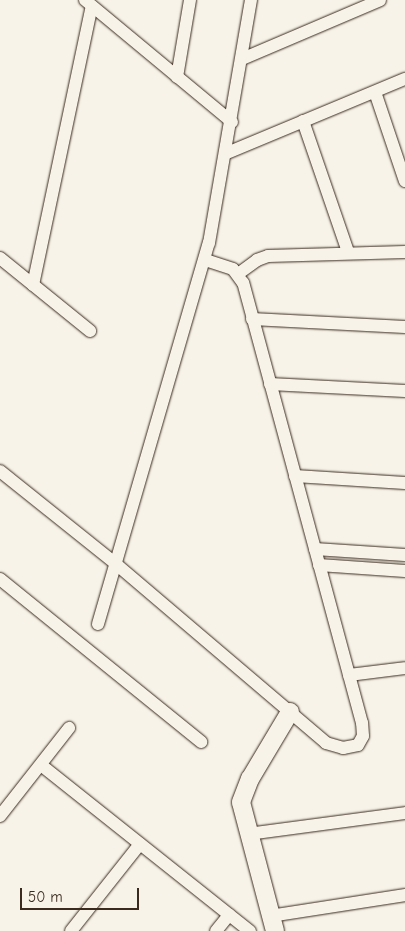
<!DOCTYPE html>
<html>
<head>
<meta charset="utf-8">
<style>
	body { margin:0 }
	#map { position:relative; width:405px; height:931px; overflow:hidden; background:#f7f3e8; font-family:"Comic Neue",sans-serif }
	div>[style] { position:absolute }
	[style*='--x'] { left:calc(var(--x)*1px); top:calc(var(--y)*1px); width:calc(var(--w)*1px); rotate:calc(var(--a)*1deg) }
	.roads { filter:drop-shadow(0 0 1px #3b2a1e) drop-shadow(0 0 1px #3b2a1e) }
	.street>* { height:12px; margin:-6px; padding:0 6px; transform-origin:6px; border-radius:6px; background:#f7f3e8 }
	.secondary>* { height:18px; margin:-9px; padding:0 9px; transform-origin:9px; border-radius:9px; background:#f7f3e8 }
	span { translate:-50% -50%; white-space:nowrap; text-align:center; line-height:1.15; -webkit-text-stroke:5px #f7f3e8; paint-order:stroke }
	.scale { position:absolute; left:20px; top:888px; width:119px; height:22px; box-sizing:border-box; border:2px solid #3b2a1e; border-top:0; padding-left:6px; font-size:15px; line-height:18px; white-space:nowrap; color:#3b2a1e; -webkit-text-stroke:4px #f7f3e8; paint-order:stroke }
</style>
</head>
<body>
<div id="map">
	<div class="roads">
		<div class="street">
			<i style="--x:85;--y:0;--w:191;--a:39.7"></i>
			<i style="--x:242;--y:59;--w:150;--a:-23.1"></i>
			<i style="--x:177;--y:77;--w:78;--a:-80.4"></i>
			<i style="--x:375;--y:92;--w:94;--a:71.4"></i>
			<i style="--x:303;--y:121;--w:139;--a:71"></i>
			<i style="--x:227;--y:153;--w:193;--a:-22.6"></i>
			<i style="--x:0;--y:258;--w:116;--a:39"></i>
			<i style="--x:238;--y:274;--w:24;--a:-36"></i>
			<i style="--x:257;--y:260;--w:12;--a:-20"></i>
			<i style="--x:268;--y:256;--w:137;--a:-1.7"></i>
			<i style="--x:33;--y:285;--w:285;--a:-78.1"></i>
			<i style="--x:252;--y:319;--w:153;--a:3"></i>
			<i style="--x:270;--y:384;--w:135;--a:3"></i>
			<i style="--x:0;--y:471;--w:149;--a:38.7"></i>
			<i style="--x:116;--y:564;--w:276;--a:40.4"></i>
			<i style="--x:326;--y:743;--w:18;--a:16"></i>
			<i style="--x:343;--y:748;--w:15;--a:-11"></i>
			<i style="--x:358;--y:745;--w:10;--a:-61"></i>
			<i style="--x:363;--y:736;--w:13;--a:-94"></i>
			<i style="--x:362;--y:723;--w:456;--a:-105.1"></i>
			<i style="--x:243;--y:283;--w:17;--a:-126"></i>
			<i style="--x:233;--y:269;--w:29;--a:-162"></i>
			<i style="--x:295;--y:476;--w:110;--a:3.6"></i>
			<i style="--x:315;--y:549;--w:90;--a:3.8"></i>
			<i style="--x:319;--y:565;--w:86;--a:4"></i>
			<i style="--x:0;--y:579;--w:259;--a:39"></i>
			<i style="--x:98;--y:624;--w:397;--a:-73.8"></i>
			<i style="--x:209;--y:243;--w:247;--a:-80.2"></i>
			<i style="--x:349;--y:675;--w:56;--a:-7.1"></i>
			<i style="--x:41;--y:765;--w:267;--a:38.5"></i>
			<i style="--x:0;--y:816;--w:112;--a:-51.9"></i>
			<i style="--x:248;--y:834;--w:158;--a:-7.6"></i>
			<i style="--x:270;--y:916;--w:137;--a:-8.8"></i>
			<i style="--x:71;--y:931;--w:111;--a:-51.6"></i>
			<i style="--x:216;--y:931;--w:21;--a:-51"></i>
		</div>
		<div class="secondary">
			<i style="--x:275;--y:931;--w:133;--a:-104.8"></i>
			<i style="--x:241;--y:802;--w:25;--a:-69"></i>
			<i style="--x:250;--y:779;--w:78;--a:-59.2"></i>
		</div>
	</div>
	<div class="scale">50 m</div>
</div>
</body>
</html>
